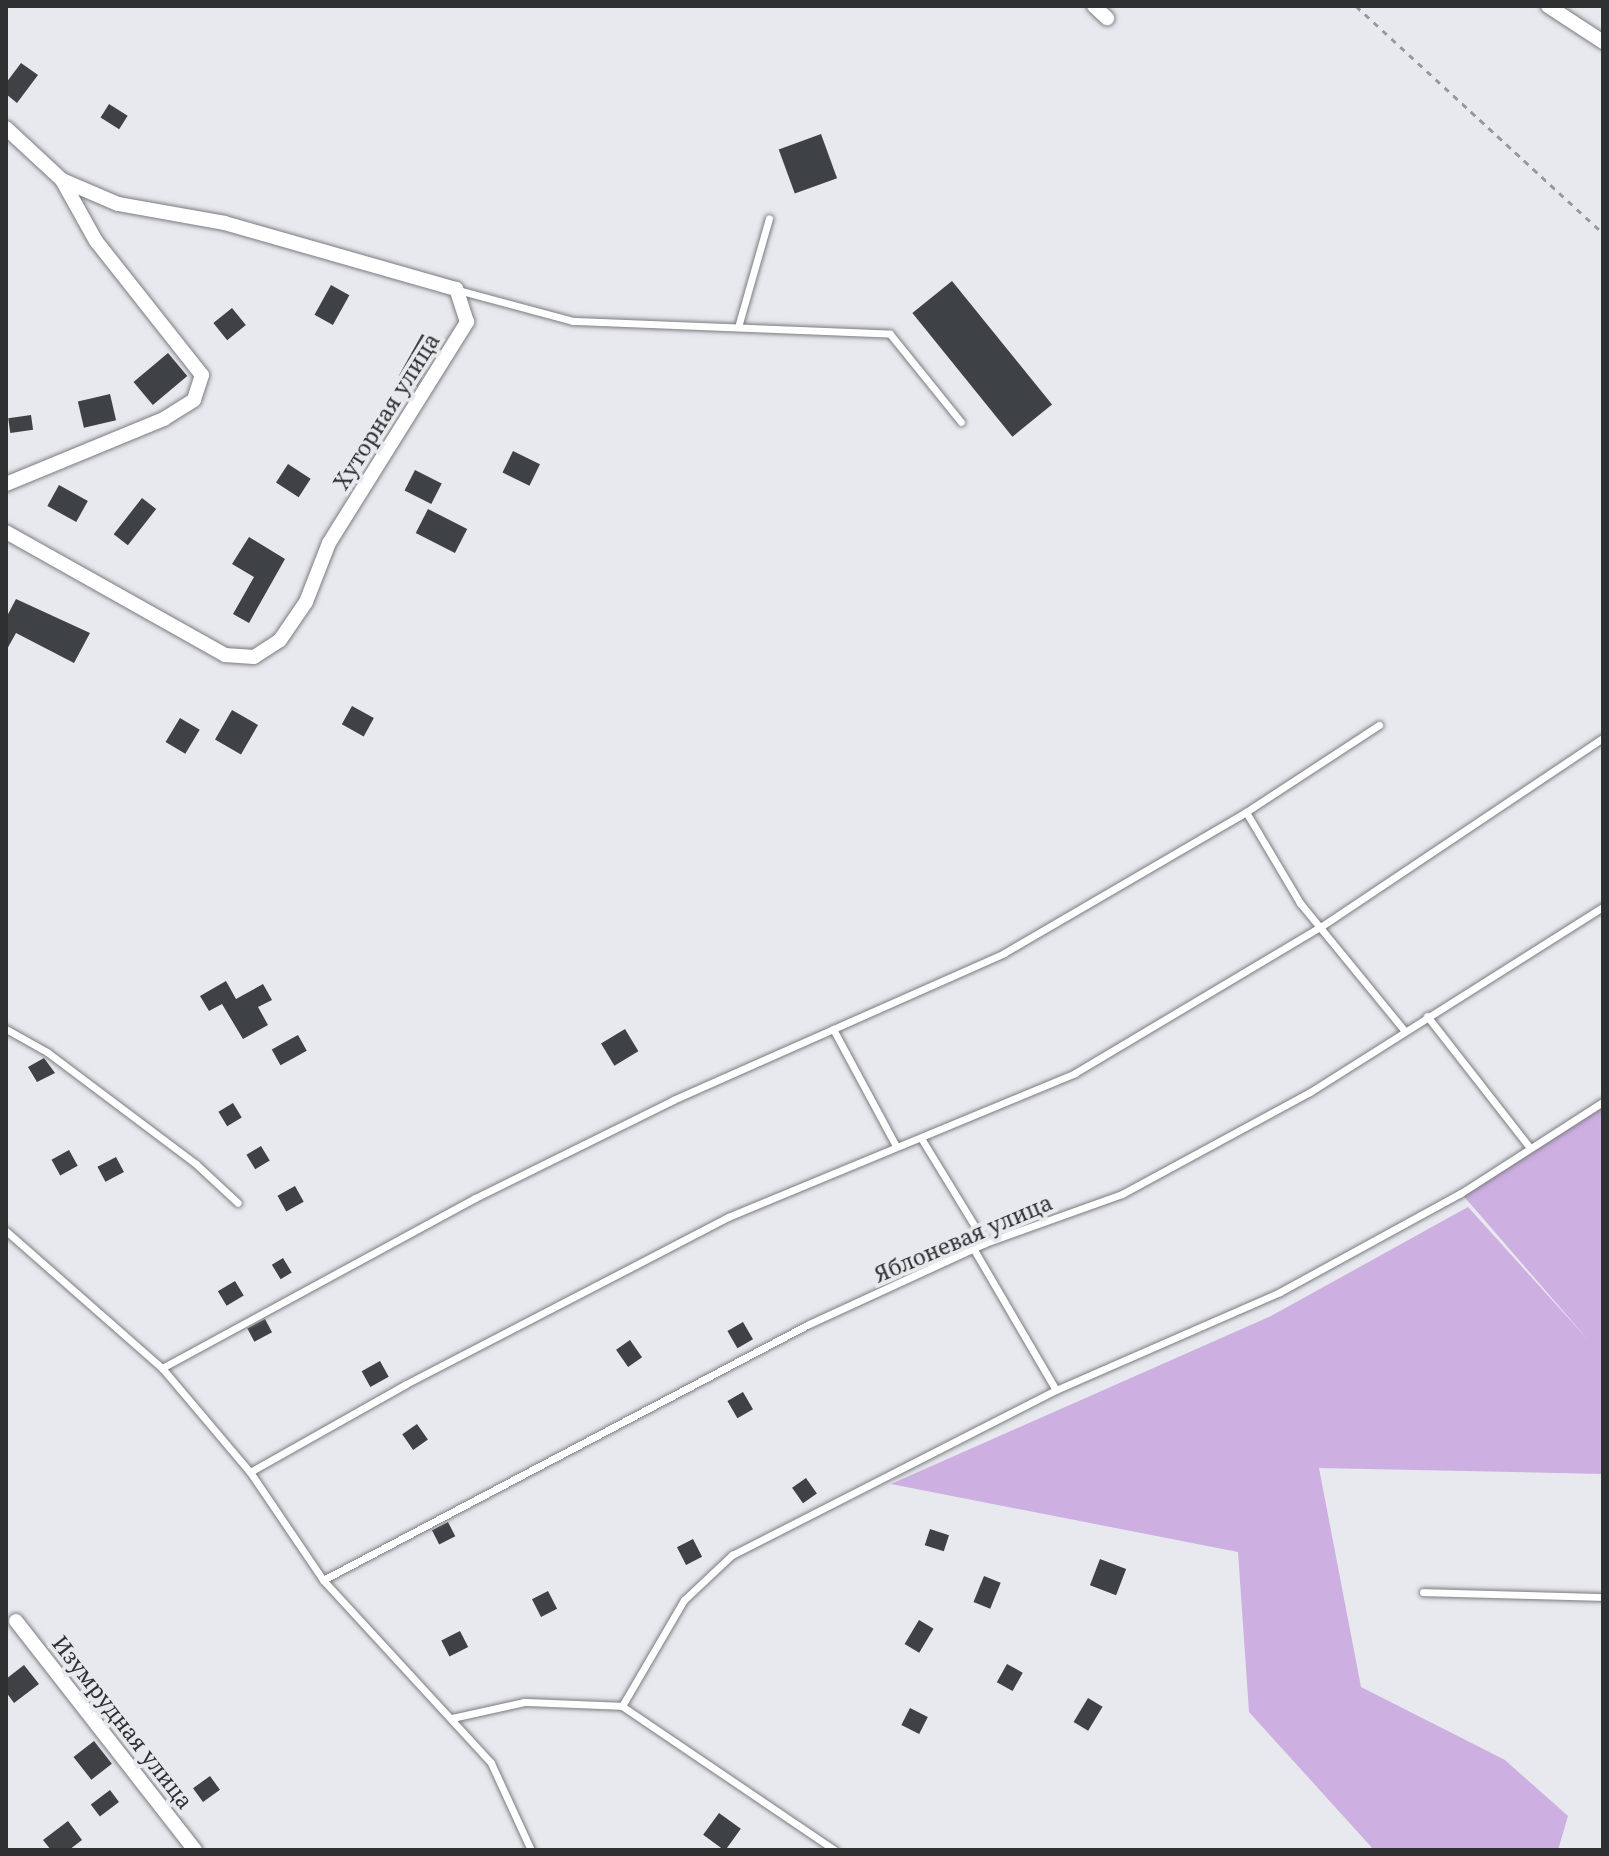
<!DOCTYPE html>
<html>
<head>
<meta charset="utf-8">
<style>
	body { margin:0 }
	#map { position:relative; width:1609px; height:1856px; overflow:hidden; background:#e7e9ee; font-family:"Noto Serif",serif }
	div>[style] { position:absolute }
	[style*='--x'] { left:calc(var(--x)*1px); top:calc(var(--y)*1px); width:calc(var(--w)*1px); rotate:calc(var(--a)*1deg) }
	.green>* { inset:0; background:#cdafe1 }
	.building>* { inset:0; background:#3e4245; transform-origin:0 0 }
	.path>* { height:3px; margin-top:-1.5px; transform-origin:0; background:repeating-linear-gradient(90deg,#97989c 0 6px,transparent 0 12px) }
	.roads { filter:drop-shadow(0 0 2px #7a7c80) drop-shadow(0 0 2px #7a7c80) }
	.service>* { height:7px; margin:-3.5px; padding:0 3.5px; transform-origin:3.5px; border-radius:3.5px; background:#fff }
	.minor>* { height:14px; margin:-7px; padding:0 7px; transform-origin:7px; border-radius:7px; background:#fff }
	span { translate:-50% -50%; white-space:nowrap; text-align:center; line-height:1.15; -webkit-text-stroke:8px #e7e9ee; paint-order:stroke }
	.street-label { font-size:22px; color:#2f3032 }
	.frame { position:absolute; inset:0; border:8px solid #2f3032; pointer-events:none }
</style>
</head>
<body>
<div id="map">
	<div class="green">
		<i style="clip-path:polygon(1603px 1102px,1603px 1474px,1319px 1468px,1361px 1687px,1505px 1760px,1568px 1816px,1558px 1850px,1374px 1850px,1249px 1712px,1238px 1552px,891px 1484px,1271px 1316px,1468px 1207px,1590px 1342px,1461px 1193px)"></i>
	</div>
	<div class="building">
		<i style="clip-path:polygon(21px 63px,38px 75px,17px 103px,6px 94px,6px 83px)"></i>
		<i style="left:109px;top:104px;width:22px;height:16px;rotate:32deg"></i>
		<i style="left:821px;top:134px;width:47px;height:45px;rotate:70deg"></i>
		<i style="left:952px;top:281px;width:159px;height:51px;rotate:51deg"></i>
		<i style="left:331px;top:285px;width:21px;height:34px;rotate:29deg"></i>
		<i style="left:232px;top:308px;width:22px;height:24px;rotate:51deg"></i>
		<i style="left:422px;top:334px;width:21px;height:48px;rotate:29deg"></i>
		<i style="left:168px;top:353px;width:30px;height:45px;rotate:50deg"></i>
		<i style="left:110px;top:394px;width:27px;height:33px;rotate:77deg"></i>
		<i style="left:31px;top:415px;width:15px;height:23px;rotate:82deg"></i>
		<i style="left:513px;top:451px;width:30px;height:24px;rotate:26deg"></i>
		<i style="left:288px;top:464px;width:27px;height:22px;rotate:33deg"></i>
		<i style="left:415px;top:470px;width:30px;height:23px;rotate:27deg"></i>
		<i style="left:59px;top:485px;width:33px;height:24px;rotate:29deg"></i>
		<i style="left:142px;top:498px;width:18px;height:46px;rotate:38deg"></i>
		<i style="left:428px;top:509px;width:44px;height:27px;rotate:27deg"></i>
		<i style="clip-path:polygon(249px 537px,285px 559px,249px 623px,233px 614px,254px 577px,232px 564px)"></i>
		<i style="clip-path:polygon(16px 599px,90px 633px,74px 663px,16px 633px,6px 651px,6px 618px)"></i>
		<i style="left:352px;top:706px;width:25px;height:21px;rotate:29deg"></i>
		<i style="left:232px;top:710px;width:30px;height:34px;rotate:30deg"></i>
		<i style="left:180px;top:718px;width:23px;height:28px;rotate:31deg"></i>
		<i style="clip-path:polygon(226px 981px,236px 999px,263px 984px,272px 1000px,258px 1007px,268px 1025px,243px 1039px,222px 1004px,209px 1011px,200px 996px)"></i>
		<i style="left:625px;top:1029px;width:26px;height:28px;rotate:59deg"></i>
		<i style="left:298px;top:1035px;width:18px;height:30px;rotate:61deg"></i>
		<i style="clip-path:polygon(44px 1058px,55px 1073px,37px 1082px,28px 1067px)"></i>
		<i style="left:233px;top:1103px;width:17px;height:17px;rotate:59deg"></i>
		<i style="left:261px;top:1146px;width:17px;height:17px;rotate:59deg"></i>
		<i style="left:69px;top:1150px;width:18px;height:20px;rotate:61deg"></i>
		<i style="left:116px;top:1157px;width:17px;height:21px;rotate:62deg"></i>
		<i style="left:295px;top:1186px;width:18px;height:20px;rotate:61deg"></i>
		<i style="left:283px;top:1258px;width:17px;height:13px;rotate:59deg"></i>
		<i style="left:235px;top:1281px;width:17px;height:20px;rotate:59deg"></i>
		<i style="left:265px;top:1319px;width:15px;height:20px;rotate:62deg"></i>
		<i style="left:743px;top:1322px;width:20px;height:18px;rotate:60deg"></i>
		<i style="left:630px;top:1340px;width:21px;height:17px;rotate:55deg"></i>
		<i style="left:380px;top:1361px;width:18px;height:21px;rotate:61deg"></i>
		<i style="left:743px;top:1392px;width:20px;height:18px;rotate:60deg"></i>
		<i style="left:417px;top:1424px;width:19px;height:18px;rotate:55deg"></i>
		<i style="left:806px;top:1478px;width:19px;height:17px;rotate:55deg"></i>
		<i style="left:448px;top:1522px;width:16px;height:18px;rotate:63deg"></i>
		<i style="left:930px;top:1529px;width:20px;height:17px;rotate:18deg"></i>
		<i style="left:693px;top:1539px;width:20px;height:18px;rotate:63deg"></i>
		<i style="left:1100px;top:1559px;width:28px;height:28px;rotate:21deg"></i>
		<i style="left:984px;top:1576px;width:18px;height:28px;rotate:22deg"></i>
		<i style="left:548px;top:1591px;width:20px;height:18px;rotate:63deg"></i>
		<i style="left:919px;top:1620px;width:17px;height:28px;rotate:31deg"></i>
		<i style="left:460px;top:1631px;width:18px;height:21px;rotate:63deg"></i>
		<i style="left:1007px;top:1664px;width:18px;height:21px;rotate:29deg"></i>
		<i style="clip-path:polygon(24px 1665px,39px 1684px,14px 1703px,6px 1692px,6px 1679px)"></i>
		<i style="left:1088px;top:1698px;width:17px;height:28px;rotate:31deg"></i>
		<i style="left:910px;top:1708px;width:20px;height:19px;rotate:27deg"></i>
		<i style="left:94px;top:1741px;width:29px;height:26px;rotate:52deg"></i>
		<i style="left:210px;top:1776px;width:17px;height:21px;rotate:54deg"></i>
		<i style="left:110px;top:1790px;width:15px;height:24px;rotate:53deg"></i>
		<i style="left:719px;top:1813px;width:27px;height:27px;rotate:36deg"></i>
		<i style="clip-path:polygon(68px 1821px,82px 1840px,69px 1850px,51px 1850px,43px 1840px)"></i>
	</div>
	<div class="path">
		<i style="--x:1356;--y:6;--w:335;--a:42.6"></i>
	</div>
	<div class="roads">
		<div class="service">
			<i style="--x:458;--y:290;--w:119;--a:15.1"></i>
			<i style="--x:573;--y:321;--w:317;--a:2.3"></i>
			<i style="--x:890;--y:334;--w:113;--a:51.1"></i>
			<i style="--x:738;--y:327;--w:113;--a:-74.1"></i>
			<i style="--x:1246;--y:812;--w:106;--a:59.3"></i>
			<i style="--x:1300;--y:903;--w:164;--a:50.7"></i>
			<i style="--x:1427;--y:1016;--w:167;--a:52"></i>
			<i style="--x:6;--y:1029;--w:47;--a:29.3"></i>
			<i style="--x:47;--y:1052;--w:186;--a:36.9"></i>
			<i style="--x:196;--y:1164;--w:57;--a:42.9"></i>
			<i style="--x:833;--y:1029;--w:131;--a:61.7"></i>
			<i style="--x:921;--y:1138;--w:123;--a:58.6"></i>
			<i style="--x:6;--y:1231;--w:208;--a:41.3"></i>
			<i style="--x:162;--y:1368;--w:136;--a:49.8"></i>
			<i style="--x:250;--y:1472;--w:130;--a:55.9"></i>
			<i style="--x:323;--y:1580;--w:248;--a:47.4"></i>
			<i style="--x:491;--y:1763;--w:96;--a:65.3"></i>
			<i style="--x:973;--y:1248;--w:164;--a:59.7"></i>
			<i style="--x:162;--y:1368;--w:356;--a:-28.5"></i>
			<i style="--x:475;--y:1198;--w:221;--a:-26.3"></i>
			<i style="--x:673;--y:1100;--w:362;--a:-23.9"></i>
			<i style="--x:1004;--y:953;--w:280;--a:-30.2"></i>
			<i style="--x:1246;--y:812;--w:159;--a:-33.2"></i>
			<i style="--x:250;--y:1472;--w:179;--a:-29.4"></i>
			<i style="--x:406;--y:1384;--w:363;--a:-27.4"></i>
			<i style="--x:728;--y:1217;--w:376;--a:-22.5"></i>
			<i style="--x:1075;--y:1073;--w:287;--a:-30.8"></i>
			<i style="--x:1322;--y:926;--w:338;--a:-33.8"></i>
			<i style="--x:323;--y:1580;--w:549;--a:-27.78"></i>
			<i style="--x:809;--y:1324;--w:194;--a:-24.7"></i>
			<i style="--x:985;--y:1243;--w:145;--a:-19.7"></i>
			<i style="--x:1122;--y:1194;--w:214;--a:-28.5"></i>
			<i style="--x:1310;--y:1092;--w:347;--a:-32.3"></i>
			<i style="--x:1423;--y:1592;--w:180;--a:1.6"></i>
			<i style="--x:622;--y:1706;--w:257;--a:34.1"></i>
			<i style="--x:452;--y:1718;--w:74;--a:-12.5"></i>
			<i style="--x:524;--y:1702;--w:98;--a:2.3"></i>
			<i style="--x:622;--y:1706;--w:123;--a:-59.7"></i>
			<i style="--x:684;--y:1600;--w:66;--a:-43.2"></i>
			<i style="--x:732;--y:1555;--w:364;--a:-27"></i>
			<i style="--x:1056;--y:1390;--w:244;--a:-23.6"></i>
			<i style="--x:1280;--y:1292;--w:206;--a:-28.7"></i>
			<i style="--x:1461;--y:1193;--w:169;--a:-32.7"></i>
		</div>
		<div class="minor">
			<i style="--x:1094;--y:6;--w:18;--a:43"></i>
			<i style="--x:1548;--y:6;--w:66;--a:33.2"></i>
			<i style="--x:6;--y:128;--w:76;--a:42.9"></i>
			<i style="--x:62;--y:180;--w:70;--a:60.9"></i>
			<i style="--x:96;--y:241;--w:171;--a:51.7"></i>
			<i style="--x:202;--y:375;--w:26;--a:108"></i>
			<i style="--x:194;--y:400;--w:36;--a:148"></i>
			<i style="--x:164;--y:419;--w:171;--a:157.6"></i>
			<i style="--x:6;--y:532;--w:251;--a:29.3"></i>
			<i style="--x:225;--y:655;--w:29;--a:4"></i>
			<i style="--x:254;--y:657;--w:31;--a:-33"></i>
			<i style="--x:280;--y:640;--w:46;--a:-55.6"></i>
			<i style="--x:306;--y:602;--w:63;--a:-68.7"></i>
			<i style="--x:329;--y:543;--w:261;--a:-58"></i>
			<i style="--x:467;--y:322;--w:35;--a:-108"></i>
			<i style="--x:456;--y:289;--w:240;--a:-164.1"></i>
			<i style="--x:225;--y:223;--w:109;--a:-169.9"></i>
			<i style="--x:118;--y:204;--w:61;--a:-156.8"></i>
			<i style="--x:16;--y:1621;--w:291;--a:52"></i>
		</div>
	</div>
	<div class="street-label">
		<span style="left:386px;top:411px;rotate:-58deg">Хуторная улица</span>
		<span style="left:963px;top:1238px;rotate:-23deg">Яблоневая улица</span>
		<span style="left:123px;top:1722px;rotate:52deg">Изумрудная улица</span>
	</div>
	<div class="frame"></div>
</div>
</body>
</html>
